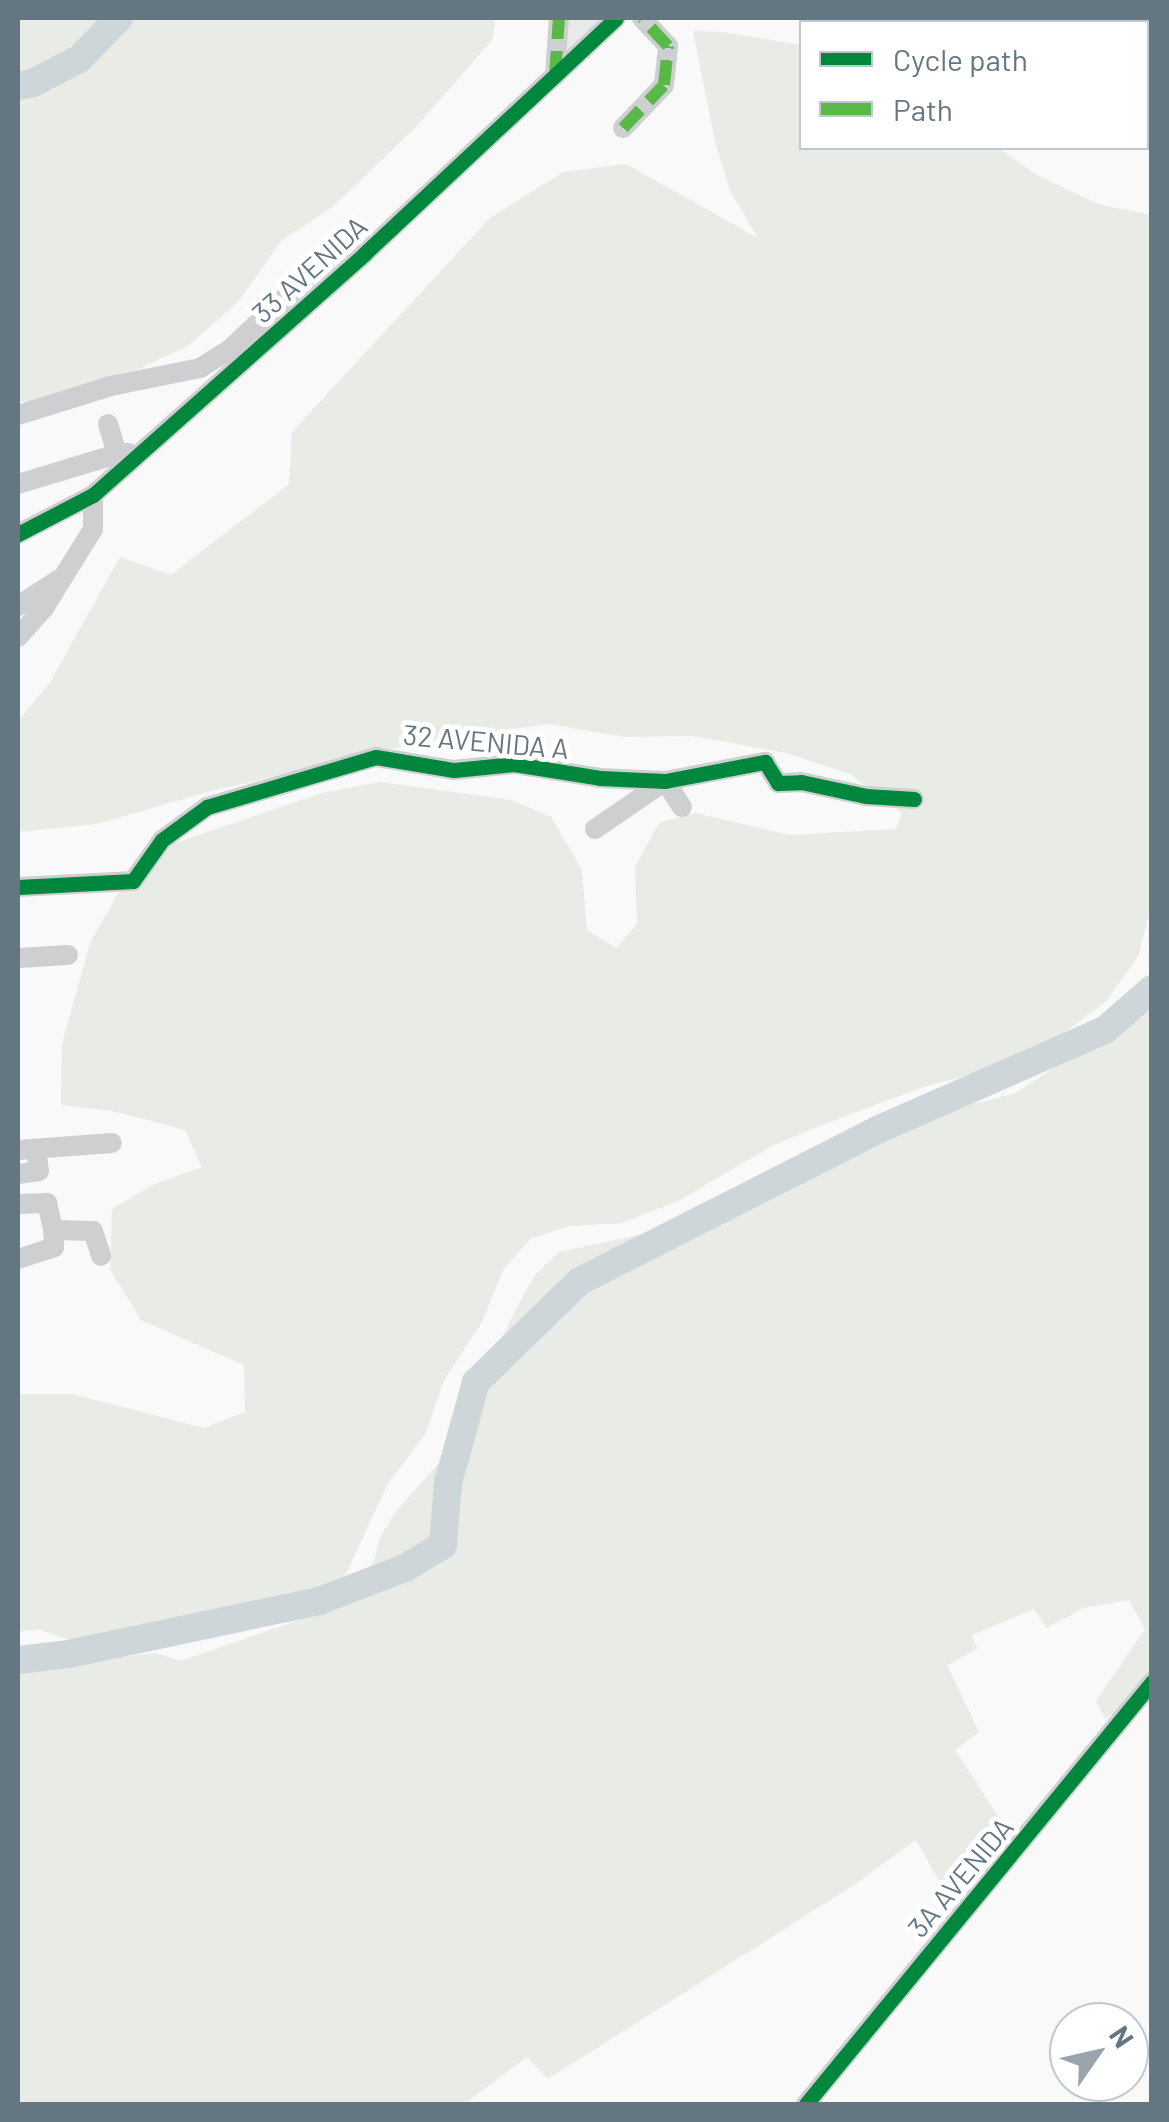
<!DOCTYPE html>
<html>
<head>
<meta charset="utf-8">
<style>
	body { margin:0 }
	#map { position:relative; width:1169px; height:2122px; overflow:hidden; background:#f9f9f9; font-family:Barlow,sans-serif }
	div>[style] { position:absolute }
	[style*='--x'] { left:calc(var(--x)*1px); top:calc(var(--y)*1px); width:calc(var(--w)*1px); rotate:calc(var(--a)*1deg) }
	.built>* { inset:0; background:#e8e9e9 }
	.green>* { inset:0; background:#e8ebe6 }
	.river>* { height:28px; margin:-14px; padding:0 14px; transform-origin:14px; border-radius:14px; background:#ced6d9 }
	.minor>* { height:20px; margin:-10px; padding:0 10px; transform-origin:10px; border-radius:10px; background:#cecfd0 }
	.quiet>* { height:12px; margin-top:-6px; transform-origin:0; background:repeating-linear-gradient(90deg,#58b947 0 25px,transparent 0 37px) }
	.cycleway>* { height:15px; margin:-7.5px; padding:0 7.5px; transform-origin:7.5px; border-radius:7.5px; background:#00873e }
	span { translate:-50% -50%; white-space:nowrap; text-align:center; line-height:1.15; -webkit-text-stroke:10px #fff; paint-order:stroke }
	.street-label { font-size:28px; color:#657683 }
	.frame { position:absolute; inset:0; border:20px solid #657683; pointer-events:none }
	.legend { position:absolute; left:799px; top:20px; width:350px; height:130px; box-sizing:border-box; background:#fff; border:2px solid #c1c8cd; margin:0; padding:12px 18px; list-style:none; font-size:30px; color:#657683 }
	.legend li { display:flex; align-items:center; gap:20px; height:50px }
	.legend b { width:50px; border:2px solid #c1c8cd }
	.north { position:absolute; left:1049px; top:2002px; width:100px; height:100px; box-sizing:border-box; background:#fff; border:2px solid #c1c8cd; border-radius:50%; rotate:56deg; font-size:28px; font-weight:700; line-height:40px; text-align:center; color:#657683 }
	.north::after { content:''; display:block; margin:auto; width:35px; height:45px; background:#99a4ac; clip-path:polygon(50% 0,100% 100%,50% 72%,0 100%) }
</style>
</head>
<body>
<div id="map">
	<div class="built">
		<i style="clip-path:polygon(565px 18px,604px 18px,561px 67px)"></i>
	</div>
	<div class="green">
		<i style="clip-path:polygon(18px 18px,495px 18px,493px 39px,415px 128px,333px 207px,282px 240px,238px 302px,188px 346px,80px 396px,18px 402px)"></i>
		<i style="clip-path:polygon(1074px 18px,1151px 18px,1151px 94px,1147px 90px,1146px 22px,1077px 22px)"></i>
		<i style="clip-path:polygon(693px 31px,723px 32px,801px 45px,802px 148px,999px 148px,1035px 174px,1098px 204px,1151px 215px,1151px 908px,1138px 956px,1107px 1000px,1046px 1047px,1004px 1066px,923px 1087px,817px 1127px,772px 1146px,680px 1200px,622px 1223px,569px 1226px,530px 1239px,503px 1270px,482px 1322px,444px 1380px,426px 1433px,387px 1485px,346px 1574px,324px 1591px,299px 1605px,166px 1641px,84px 1645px,38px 1629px,18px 1632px,18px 1394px,73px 1394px,204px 1428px,245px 1412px,244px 1365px,141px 1320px,110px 1270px,112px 1209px,152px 1185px,202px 1167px,185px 1130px,113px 1111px,61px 1105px,62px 1044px,90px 943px,117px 895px,157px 849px,322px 793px,380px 782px,511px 800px,551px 817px,582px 870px,587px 930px,616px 948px,637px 924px,635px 867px,659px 823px,696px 813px,790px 835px,896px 829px,902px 813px,850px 774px,786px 753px,693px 736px,625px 737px,549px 724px,432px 740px,207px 792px,97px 824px,18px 832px,18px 721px,49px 684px,120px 557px,171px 575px,289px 484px,292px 432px,490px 218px,563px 172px,626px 164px,758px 238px,730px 191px,715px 142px)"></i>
		<i style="clip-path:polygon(1151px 999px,1151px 1671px,1123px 1710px,1105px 1718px,1096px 1701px,1145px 1629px,1129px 1600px,1083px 1608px,1047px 1628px,1034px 1609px,972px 1635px,977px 1649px,947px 1665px,979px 1732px,955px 1750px,1007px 1830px,951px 1902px,916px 1840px,854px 1885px,548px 2079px,527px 2057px,464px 2104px,18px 2104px,18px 1648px,31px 1645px,56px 1658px,89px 1660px,157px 1653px,181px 1661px,333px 1608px,362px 1583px,374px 1561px,379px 1539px,397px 1510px,456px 1444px,462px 1417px,523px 1296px,535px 1275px,559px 1252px,676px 1227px,799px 1180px,900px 1123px,955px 1102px,978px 1103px,1016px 1093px,1141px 1011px)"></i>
	</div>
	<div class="river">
		<i style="--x:18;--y:86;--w:15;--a:-11"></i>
		<i style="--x:33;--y:83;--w:52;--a:-27.6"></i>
		<i style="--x:79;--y:59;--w:57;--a:-45.7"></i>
		<i style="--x:18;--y:1660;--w:50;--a:-6.8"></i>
		<i style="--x:68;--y:1654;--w:257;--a:-11.9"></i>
		<i style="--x:319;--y:1601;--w:92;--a:-21"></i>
		<i style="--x:405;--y:1568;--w:44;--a:-31.2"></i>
		<i style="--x:443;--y:1545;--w:62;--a:-85.4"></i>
		<i style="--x:448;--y:1483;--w:105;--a:-74.5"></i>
		<i style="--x:476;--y:1382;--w:145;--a:-44.2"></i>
		<i style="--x:580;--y:1281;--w:333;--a:-26.9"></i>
		<i style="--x:877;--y:1130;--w:249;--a:-23.7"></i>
		<i style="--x:1105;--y:1030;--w:62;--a:-41.1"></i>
	</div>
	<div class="minor">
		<i style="--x:1055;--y:18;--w:6;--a:39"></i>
		<i style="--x:555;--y:76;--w:58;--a:-86.1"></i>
		<i style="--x:1146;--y:104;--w:8;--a:40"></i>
		<i style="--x:623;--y:128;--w:59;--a:-46.4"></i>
		<i style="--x:664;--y:85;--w:39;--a:-84"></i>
		<i style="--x:668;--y:46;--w:38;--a:-133"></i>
		<i style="--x:18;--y:415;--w:97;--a:-17.3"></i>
		<i style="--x:111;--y:386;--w:91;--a:-11.4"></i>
		<i style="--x:200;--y:368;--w:36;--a:-32"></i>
		<i style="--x:230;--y:349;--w:144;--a:-43"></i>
		<i style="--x:335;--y:251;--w:14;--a:-17"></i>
		<i style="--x:348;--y:247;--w:17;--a:24"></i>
		<i style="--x:108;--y:424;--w:31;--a:73"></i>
		<i style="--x:117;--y:454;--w:11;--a:-5"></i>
		<i style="--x:18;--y:484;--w:103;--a:-16.9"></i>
		<i style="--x:18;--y:534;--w:85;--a:-27.5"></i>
		<i style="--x:93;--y:495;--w:363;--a:-41.6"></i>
		<i style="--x:364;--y:254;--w:345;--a:-43.1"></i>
		<i style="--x:18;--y:606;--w:48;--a:-33"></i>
		<i style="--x:18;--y:637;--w:39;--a:-48"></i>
		<i style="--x:44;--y:608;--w:93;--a:-58.2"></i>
		<i style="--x:93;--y:529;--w:34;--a:-90"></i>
		<i style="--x:595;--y:829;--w:85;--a:-34.4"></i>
		<i style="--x:665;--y:781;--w:31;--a:57"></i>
		<i style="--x:18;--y:887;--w:115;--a:-3"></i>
		<i style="--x:133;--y:881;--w:50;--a:-54.7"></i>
		<i style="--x:162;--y:840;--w:56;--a:-36.3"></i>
		<i style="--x:207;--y:807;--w:176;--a:-16.5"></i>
		<i style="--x:376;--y:757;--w:79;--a:9.5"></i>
		<i style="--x:454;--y:770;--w:60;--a:-5.7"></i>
		<i style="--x:514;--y:764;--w:87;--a:9.2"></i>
		<i style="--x:600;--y:778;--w:65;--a:2.6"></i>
		<i style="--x:665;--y:781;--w:102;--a:-10.8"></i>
		<i style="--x:765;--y:762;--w:25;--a:58"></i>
		<i style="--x:778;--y:783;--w:23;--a:-2"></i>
		<i style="--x:801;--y:782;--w:66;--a:12.2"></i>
		<i style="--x:866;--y:796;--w:48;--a:3.6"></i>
		<i style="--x:18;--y:958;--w:50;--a:-3.4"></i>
		<i style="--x:18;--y:1150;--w:94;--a:-4.3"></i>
		<i style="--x:18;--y:1174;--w:21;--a:-8"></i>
		<i style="--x:39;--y:1171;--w:22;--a:-98"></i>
		<i style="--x:18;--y:1204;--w:29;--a:-2"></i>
		<i style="--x:47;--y:1203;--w:28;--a:77"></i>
		<i style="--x:53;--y:1230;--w:40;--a:1.4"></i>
		<i style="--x:93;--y:1231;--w:26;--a:72"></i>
		<i style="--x:18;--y:1259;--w:38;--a:-18"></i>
		<i style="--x:54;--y:1247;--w:17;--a:-93"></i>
		<i style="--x:806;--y:2104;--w:546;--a:-50.65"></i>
	</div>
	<div class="quiet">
		<i style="--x:555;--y:76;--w:58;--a:-86.1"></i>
		<i style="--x:623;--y:128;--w:59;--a:-46.4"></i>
		<i style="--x:664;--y:85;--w:39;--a:-84"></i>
		<i style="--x:668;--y:46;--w:38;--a:-133"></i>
	</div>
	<div class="cycleway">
		<i style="--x:18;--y:534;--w:85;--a:-27.5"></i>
		<i style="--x:93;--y:495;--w:363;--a:-41.6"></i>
		<i style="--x:364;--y:254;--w:345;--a:-43.1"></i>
		<i style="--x:18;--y:887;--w:115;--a:-3"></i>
		<i style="--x:133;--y:881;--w:50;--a:-54.7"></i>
		<i style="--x:162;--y:840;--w:56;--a:-36.3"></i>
		<i style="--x:207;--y:807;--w:176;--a:-16.5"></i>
		<i style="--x:376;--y:757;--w:79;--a:9.5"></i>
		<i style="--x:454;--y:770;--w:60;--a:-5.7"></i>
		<i style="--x:514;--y:764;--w:87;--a:9.2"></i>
		<i style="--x:600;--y:778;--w:65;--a:2.6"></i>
		<i style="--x:665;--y:781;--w:102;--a:-10.8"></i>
		<i style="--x:765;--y:762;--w:25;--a:58"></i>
		<i style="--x:778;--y:783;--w:23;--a:-2"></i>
		<i style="--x:801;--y:782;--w:66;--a:12.2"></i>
		<i style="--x:866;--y:796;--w:48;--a:3.6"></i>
		<i style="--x:806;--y:2104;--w:546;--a:-50.65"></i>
	</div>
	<div class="street-label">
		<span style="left:309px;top:269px;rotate:-42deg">33 AVENIDA</span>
		<span style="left:486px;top:741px;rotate:5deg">32 AVENIDA A</span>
		<span style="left:960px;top:1877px;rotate:-50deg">3A AVENIDA</span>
	</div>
	<div class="frame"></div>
	<ul class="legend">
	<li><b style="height:12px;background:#00873e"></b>Cycle path</li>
	<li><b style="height:12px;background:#58b947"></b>Path</li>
	</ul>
	<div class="north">N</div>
</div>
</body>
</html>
